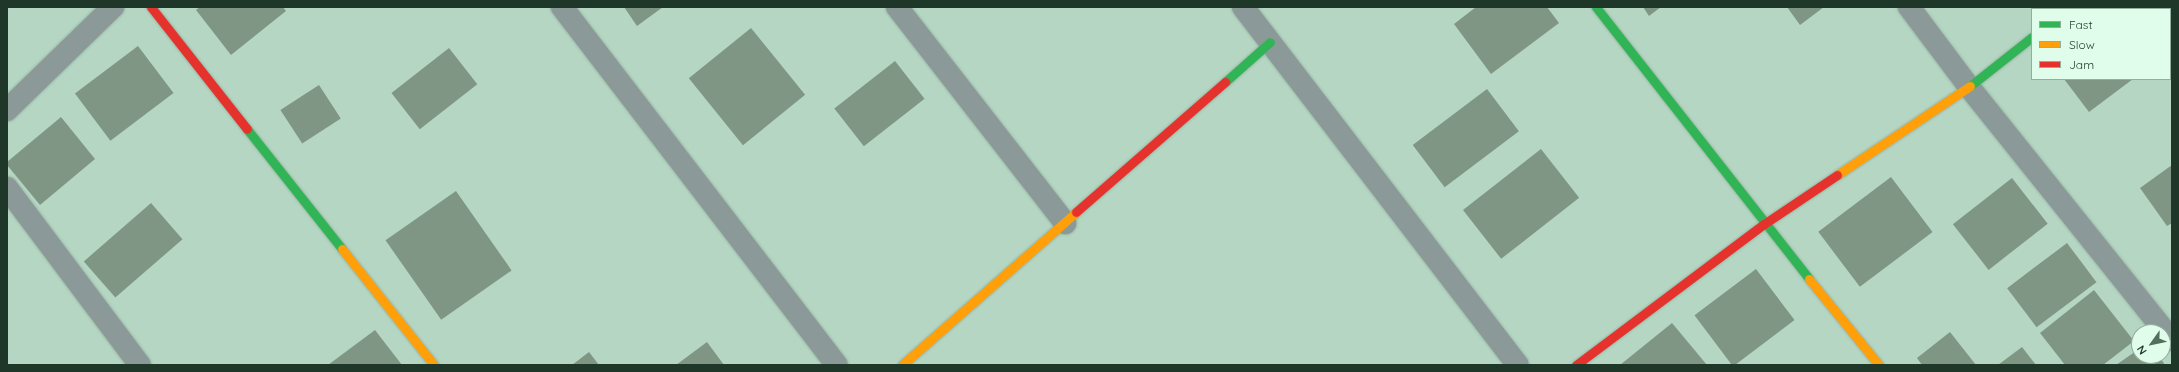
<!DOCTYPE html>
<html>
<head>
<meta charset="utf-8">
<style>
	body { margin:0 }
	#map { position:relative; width:2179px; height:372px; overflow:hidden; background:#b4d6c2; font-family:Quicksand,sans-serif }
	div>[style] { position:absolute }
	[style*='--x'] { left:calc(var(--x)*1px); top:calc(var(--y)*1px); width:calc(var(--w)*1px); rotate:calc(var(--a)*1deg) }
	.building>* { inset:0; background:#809684; transform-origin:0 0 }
	.roads { filter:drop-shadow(0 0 1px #98b4a4) drop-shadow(0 0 1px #98b4a4) }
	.street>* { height:22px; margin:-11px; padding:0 11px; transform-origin:11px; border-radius:11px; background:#8b9998 }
	.fast>* { height:9px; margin:-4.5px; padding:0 4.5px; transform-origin:4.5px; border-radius:4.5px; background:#30b455 }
	.slow>* { height:9px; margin:-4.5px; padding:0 4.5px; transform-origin:4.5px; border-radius:4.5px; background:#ff9f0a }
	.jam>* { height:9px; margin:-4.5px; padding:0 4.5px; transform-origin:4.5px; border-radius:4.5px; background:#e5322d }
	span { translate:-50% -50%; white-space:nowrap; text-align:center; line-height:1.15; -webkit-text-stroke:4px #dffdea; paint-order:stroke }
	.frame { position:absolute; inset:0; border:8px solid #1e3728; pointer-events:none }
	.legend { position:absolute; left:2031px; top:8px; width:140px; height:72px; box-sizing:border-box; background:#dffdea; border:1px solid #92ae9c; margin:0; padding:5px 7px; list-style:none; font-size:12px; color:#1e3728 }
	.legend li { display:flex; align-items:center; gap:8px; height:20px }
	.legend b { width:20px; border:1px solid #92ae9c }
	.north { position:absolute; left:2131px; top:324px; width:40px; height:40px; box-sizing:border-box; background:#dffdea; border:1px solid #92ae9c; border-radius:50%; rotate:237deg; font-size:11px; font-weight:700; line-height:16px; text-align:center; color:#1e3728 }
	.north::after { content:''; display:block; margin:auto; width:14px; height:18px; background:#526f5e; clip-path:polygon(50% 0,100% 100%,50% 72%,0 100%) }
</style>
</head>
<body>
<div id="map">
	<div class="building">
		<i style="clip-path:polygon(200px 7px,283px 7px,286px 11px,231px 55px,196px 10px)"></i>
		<i style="clip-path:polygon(624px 7px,663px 7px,637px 26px)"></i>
		<i style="clip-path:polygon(1476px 7px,1547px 7px,1559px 23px,1491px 74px,1454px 24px)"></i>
		<i style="clip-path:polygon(1643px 7px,1661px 7px,1649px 16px)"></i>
		<i style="clip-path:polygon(1787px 7px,1824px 7px,1800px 25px)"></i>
		<i style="left:751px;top:28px;width:86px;height:80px;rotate:51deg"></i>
		<i style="left:138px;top:46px;width:59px;height:79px;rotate:53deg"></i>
		<i style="left:449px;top:48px;width:46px;height:73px;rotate:52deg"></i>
		<i style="left:895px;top:61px;width:48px;height:77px;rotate:52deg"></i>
		<i style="clip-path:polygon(2064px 79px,2133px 79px,2089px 112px)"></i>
		<i style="left:319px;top:85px;width:40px;height:46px;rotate:57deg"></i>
		<i style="left:1487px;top:89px;width:53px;height:93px;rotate:53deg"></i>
		<i style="clip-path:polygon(61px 117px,95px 159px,40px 205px,7px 165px,7px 162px)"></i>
		<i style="left:1541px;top:149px;width:62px;height:99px;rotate:52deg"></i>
		<i style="clip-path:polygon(2172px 165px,2172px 223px,2167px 226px,2140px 188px)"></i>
		<i style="left:1891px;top:177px;width:69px;height:91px;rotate:53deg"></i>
		<i style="left:2012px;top:178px;width:58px;height:75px;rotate:52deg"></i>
		<i style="left:456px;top:191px;width:97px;height:86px;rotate:55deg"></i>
		<i style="left:151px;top:203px;width:48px;height:89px;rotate:49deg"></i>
		<i style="left:2067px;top:243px;width:49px;height:75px;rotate:53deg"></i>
		<i style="left:1756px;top:269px;width:64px;height:77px;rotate:53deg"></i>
		<i style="clip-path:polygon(2094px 290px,2134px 341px,2103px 365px,2065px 365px,2040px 333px)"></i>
		<i style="clip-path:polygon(1672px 323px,1707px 365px,1620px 365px)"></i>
		<i style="clip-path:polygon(375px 330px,402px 365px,328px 365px)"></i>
		<i style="clip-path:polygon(1950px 332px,1976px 365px,1922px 365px,1917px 358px)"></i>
		<i style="clip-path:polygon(707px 342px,724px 365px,676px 365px)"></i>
		<i style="clip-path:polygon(2022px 347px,2036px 365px,1998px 365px)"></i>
		<i style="clip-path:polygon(2139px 349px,2139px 356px,2159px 356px,2165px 365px,2116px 365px)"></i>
		<i style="clip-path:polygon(589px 352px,599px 365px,572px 365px)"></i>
	</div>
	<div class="roads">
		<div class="street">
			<i style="--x:562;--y:7;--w:451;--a:52.5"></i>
			<i style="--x:897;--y:7;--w:274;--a:52.1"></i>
			<i style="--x:1243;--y:7;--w:451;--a:52.5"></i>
			<i style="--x:1909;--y:7;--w:100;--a:53.1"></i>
			<i style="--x:1969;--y:87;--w:324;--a:51.3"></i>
			<i style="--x:2068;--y:9;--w:4;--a:-34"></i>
			<i style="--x:7;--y:110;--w:148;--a:-44.2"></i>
			<i style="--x:7;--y:188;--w:221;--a:53.1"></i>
		</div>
		<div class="fast">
			<i style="--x:1596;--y:7;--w:345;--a:51.9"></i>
			<i style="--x:1225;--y:82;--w:60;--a:-41.6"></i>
			<i style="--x:1970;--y:86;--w:79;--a:-38.3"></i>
			<i style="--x:247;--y:129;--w:153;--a:51.6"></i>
		</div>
		<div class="slow">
			<i style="--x:1837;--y:175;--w:160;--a:-33.8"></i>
			<i style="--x:342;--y:249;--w:148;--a:51.6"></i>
			<i style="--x:1809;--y:279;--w:111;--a:50.9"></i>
			<i style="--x:902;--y:365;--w:232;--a:-41.3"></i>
		</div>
		<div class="jam">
			<i style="--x:151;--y:7;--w:155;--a:51.8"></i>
			<i style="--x:1076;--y:212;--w:198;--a:-41.1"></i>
			<i style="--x:1576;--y:365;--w:235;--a:-36.9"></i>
			<i style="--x:1764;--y:224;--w:88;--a:-33.9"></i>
		</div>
	</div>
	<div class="frame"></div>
	<ul class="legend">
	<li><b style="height:5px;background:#30b455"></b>Fast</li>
	<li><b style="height:5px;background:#ff9f0a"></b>Slow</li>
	<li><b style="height:5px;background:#e5322d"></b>Jam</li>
	</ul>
	<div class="north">N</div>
</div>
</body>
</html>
